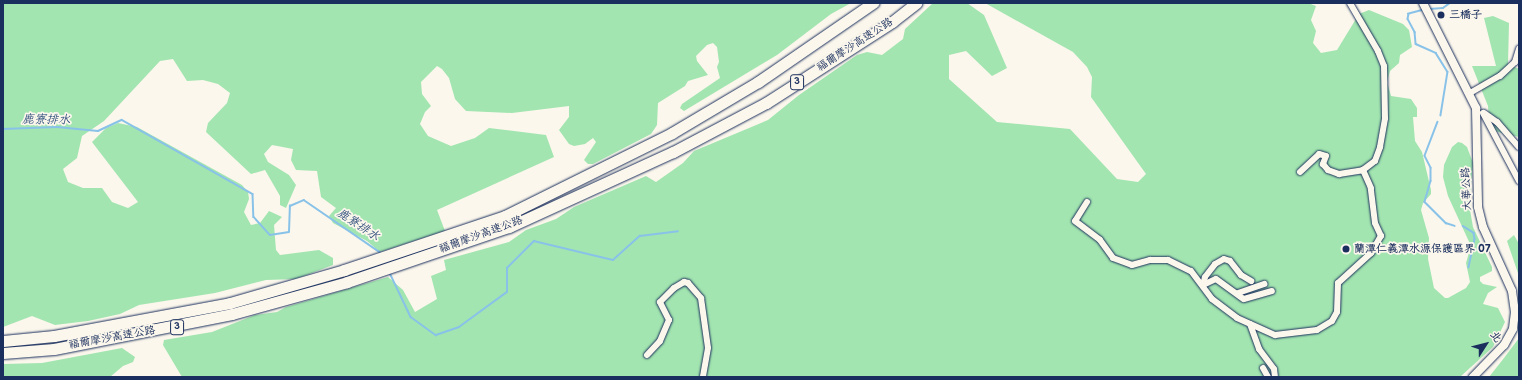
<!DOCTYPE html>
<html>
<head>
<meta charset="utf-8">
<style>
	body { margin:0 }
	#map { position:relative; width:1522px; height:380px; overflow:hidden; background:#fbf7ec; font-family:"Balsamiq Sans","LXGW WenKai TC",sans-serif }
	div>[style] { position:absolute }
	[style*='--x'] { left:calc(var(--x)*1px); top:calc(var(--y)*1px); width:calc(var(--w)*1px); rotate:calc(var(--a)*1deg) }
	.green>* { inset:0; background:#a2e5b0 }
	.stream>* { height:1.5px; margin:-0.75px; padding:0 0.75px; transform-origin:0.75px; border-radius:0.75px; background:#89c2e8 }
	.roads { filter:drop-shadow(0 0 1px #1b2f5e) drop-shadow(0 0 1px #1b2f5e) }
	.street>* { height:6px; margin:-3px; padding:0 3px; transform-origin:3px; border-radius:3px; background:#fbf7ec }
	.secondary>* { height:8px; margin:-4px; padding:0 4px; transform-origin:4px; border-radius:4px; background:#fbf7ec }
	.highway>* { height:11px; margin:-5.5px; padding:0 5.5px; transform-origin:5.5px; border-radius:5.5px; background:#fbf7ec }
	.dots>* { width:11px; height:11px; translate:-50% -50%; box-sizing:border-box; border:2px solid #fbf7ec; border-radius:50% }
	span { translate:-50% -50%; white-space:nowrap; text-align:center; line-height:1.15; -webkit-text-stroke:3.5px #fbf7ec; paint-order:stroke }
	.shield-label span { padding:1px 3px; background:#fbf7ec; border:1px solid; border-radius:3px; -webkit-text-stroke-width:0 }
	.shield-label { font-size:10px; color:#1b2f5e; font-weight:700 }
	.poi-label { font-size:11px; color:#1b2f5e; font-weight:700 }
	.left { translate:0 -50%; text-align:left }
	.street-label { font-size:11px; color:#1b2f5e }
	.water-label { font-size:12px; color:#365480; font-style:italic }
	.frame { position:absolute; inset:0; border:4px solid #1b2f5e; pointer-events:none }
	.north { position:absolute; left:1466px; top:324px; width:40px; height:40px; -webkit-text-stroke:3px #fbf7ec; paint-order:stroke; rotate:54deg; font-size:11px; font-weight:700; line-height:16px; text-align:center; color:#1b2f5e }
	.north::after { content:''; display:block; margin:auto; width:14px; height:18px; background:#1b2f5e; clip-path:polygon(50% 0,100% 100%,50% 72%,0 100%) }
</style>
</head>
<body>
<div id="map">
	<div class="green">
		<i style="clip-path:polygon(3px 3px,851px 3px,831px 14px,777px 55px,684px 111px,680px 108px,682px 104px,720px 78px,717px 67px,719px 62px,717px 47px,713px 43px,707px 45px,696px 56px,697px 61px,708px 75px,688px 81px,685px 86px,658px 103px,657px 125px,651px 134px,593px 164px,588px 164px,584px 160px,596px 142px,593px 138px,585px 144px,574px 146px,569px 144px,559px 130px,569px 117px,569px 106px,512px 113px,466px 111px,455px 99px,449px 78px,442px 69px,437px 66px,421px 82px,422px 94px,431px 106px,425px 112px,420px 124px,428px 136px,451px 146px,475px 138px,489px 128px,546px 135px,554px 157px,437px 210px,445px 231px,380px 252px,367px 241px,333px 223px,329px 216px,336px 208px,321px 197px,317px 171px,296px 170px,291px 160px,293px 149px,272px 145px,264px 154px,268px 162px,289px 175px,296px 185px,286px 208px,280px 205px,280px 196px,265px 170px,251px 174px,206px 132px,208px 123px,227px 103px,230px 93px,218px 84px,203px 80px,187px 81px,173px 59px,160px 61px,104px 121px,82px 136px,77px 158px,63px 169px,68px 182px,83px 188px,102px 188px,112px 202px,128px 208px,138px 202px,92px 142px,106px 128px,118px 123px,137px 127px,242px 185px,248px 192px,249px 199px,244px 212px,251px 225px,260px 223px,269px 211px,282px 217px,274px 225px,276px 250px,280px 255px,319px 250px,333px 258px,333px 265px,296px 279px,266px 280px,215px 293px,139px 305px,120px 314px,88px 321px,55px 325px,32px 316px,3px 327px)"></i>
		<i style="clip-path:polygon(933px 3px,967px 3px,984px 15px,1007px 68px,992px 76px,966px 51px,949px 55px,949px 79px,997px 122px,1070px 129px,1117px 179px,1138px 182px,1146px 174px,1091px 97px,1092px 77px,1087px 67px,1073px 52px,985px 3px,1308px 3px,1316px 6px,1311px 20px,1316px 31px,1313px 43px,1321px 53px,1337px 50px,1359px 14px,1369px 10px,1403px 24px,1409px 30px,1412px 47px,1400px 55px,1399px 63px,1390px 71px,1387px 82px,1391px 96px,1411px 99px,1417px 108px,1417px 117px,1413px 117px,1415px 141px,1422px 152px,1431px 190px,1431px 194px,1423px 203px,1421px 210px,1429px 238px,1428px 259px,1434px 288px,1445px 298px,1448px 298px,1466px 288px,1470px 282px,1466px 263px,1471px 246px,1448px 196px,1443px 177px,1444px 165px,1452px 147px,1458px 142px,1462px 143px,1467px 147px,1473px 163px,1469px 204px,1473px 227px,1492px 267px,1492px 271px,1480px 277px,1480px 281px,1483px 284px,1497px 287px,1488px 293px,1483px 304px,1498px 308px,1505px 322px,1493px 347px,1460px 377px,182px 377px,163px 345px,164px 340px,212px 332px,255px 315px,277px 312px,286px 307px,388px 277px,403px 290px,415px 312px,437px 299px,431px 276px,446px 270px,444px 260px,509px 242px,526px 230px,556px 219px,574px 207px,646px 176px,656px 182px,683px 163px,694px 151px,768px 120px,799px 95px,857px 55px,867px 52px,882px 55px,903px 39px,905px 29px)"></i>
		<i style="clip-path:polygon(1493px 16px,1509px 23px,1508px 64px,1519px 69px,1519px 137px,1490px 130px,1488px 106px,1472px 66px,1496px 66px,1484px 18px)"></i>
		<i style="clip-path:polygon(1514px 235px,1519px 244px,1519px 276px,1507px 241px)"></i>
		<i style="clip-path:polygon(1519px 338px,1519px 377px,1489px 377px,1504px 358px)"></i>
		<i style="clip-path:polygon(122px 348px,135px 357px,133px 362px,123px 366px,110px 377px,3px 377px,3px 364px,42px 363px)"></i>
	</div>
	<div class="stream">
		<i style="--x:1429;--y:9;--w:14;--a:-4"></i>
		<i style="--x:1443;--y:8;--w:9;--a:-36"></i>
		<i style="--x:1424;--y:10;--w:16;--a:165"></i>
		<i style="--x:1409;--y:14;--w:5;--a:101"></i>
		<i style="--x:1408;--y:19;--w:15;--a:62"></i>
		<i style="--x:1415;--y:32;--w:12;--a:85"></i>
		<i style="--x:1416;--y:44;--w:22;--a:24"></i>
		<i style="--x:1436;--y:53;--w:22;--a:58"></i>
		<i style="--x:1448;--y:72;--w:44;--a:99.2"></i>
		<i style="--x:1438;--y:122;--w:36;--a:111"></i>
		<i style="--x:1425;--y:156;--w:13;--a:63"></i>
		<i style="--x:1431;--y:168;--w:13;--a:90"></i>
		<i style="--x:1431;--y:181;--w:22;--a:106"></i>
		<i style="--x:1425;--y:202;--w:30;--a:45"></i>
		<i style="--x:1446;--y:223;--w:9;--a:18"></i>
		<i style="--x:3;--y:129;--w:54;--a:-2.1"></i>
		<i style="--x:57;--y:127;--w:41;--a:5.6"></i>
		<i style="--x:98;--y:131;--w:26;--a:-25"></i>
		<i style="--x:122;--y:120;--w:150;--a:29.5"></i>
		<i style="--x:253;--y:194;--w:23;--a:88"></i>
		<i style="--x:254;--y:217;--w:24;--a:48"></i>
		<i style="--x:270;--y:235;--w:19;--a:-9"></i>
		<i style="--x:289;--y:232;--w:26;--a:-88"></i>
		<i style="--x:290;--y:206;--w:15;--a:-23"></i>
		<i style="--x:304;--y:200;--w:93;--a:34.5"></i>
		<i style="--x:1463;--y:226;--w:13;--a:32"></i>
		<i style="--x:1474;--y:233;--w:6;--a:81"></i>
		<i style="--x:1475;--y:239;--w:29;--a:102"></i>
		<i style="--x:390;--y:273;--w:49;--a:64.5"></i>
		<i style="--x:411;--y:317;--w:31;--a:36"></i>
		<i style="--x:436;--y:335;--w:24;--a:-19"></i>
		<i style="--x:459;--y:327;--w:59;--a:-36.1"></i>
		<i style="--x:507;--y:292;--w:24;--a:-90"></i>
		<i style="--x:507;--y:268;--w:38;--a:-45"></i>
		<i style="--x:534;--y:241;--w:81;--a:13.5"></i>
		<i style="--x:613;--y:260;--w:36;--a:-42"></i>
		<i style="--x:640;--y:236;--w:38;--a:-7"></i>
	</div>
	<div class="roads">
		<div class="street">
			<i style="--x:1470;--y:93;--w:34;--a:-30"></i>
			<i style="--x:1500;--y:76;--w:21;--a:-43"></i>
			<i style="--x:1515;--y:62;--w:14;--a:-73"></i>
			<i style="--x:1483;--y:113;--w:77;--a:62.1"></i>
			<i style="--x:1484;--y:113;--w:16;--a:35"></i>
			<i style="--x:1497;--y:122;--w:33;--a:49"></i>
			<i style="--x:1300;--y:172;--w:26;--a:-43"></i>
			<i style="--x:1319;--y:154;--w:7;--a:16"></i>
			<i style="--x:1326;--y:156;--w:9;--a:111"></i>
			<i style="--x:1323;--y:164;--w:8;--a:50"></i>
			<i style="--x:1328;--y:170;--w:12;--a:20"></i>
			<i style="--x:1339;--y:174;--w:24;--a:-9"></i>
			<i style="--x:1087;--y:202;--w:22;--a:122"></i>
			<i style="--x:1075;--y:221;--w:31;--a:37"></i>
			<i style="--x:1100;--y:240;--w:22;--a:54"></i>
			<i style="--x:1113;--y:258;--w:20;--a:20"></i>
			<i style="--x:1132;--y:265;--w:19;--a:-16"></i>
			<i style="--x:1150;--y:260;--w:18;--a:0"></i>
			<i style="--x:1168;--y:260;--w:25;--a:26"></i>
			<i style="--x:1191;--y:271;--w:35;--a:53"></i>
			<i style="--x:1212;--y:299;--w:31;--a:37"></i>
			<i style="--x:1237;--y:318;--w:42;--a:24.1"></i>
			<i style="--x:1275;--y:335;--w:42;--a:-6.8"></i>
			<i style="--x:1317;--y:330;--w:17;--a:-31"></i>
			<i style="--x:1332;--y:321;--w:10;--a:-61"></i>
			<i style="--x:1337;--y:312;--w:29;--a:-88"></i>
			<i style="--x:1338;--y:283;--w:45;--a:-42.3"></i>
			<i style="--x:1371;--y:253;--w:20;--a:-60"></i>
			<i style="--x:1381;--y:236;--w:14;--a:-115"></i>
			<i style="--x:1375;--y:223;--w:35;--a:-97"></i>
			<i style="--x:1371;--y:188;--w:20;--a:-114"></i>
			<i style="--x:1363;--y:170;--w:15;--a:-37"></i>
			<i style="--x:1375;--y:161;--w:15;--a:-70"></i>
			<i style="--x:1380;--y:147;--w:29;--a:-80"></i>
			<i style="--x:1385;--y:118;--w:52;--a:-91.1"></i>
			<i style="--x:1384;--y:66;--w:16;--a:-112"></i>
			<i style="--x:1378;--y:51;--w:56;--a:-120.3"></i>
			<i style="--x:1203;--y:285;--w:14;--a:-25"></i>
			<i style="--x:1216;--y:279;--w:34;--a:36"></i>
			<i style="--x:1244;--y:299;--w:29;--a:-16"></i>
			<i style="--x:1203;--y:285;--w:8;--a:-76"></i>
			<i style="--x:1205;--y:277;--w:16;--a:-52"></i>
			<i style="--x:1215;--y:264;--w:10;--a:-29"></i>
			<i style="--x:1224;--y:259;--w:6;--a:18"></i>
			<i style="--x:1230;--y:261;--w:18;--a:52"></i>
			<i style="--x:1241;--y:275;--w:12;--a:31"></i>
			<i style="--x:1238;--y:293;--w:28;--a:-19"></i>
			<i style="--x:1250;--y:324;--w:27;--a:70"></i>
			<i style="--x:1259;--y:349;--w:25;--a:53"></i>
			<i style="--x:1274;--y:369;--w:8;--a:83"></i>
			<i style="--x:647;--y:355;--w:19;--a:-47"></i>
			<i style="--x:660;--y:341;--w:23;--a:-67"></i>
			<i style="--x:669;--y:320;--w:20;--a:-117"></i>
			<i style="--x:660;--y:302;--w:20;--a:-45"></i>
			<i style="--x:674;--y:288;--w:12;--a:-31"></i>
			<i style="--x:684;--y:282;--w:4;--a:14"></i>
			<i style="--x:688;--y:283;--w:20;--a:49"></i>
			<i style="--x:701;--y:298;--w:50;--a:82"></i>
			<i style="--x:708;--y:348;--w:29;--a:100"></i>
			<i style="--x:1263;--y:368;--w:10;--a:61"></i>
		</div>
		<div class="secondary">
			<i style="--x:1423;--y:3;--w:118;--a:63.2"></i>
			<i style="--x:1476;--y:108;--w:99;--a:88.8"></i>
			<i style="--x:1478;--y:207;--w:21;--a:76"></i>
			<i style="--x:1483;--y:227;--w:70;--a:65.6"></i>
			<i style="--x:1512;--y:291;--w:21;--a:82"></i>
			<i style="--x:1515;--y:312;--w:17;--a:97"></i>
			<i style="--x:1513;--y:329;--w:18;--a:119"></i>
			<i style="--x:1504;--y:345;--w:45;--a:134.1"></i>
		</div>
		<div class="highway">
			<i style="--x:3;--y:341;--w:51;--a:-5.6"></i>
			<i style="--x:54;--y:336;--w:179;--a:-10.6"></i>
			<i style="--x:230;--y:303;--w:119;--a:-16.1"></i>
			<i style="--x:344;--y:270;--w:170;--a:-18.5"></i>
			<i style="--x:505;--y:216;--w:186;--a:-26.4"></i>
			<i style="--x:672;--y:133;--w:100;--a:-30.7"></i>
			<i style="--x:758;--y:82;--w:140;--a:-34.5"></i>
			<i style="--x:3;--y:353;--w:51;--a:-4.5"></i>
			<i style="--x:54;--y:349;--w:181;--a:-11.1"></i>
			<i style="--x:232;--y:314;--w:119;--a:-15.5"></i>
			<i style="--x:347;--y:282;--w:171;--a:-18.8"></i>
			<i style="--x:509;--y:227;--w:180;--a:-24.6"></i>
			<i style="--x:673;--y:152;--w:105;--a:-27.8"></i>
			<i style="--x:766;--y:103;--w:150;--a:-32.7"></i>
			<i style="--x:892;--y:22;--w:31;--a:-38"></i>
		</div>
	</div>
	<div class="dots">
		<i style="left:1441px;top:15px;background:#1b2f5e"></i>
		<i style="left:1346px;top:249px;background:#1b2f5e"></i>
	</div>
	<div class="shield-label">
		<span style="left:797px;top:82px">3</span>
		<span style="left:177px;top:327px">3</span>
	</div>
	<div class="poi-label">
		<span class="left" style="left:1449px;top:15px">三橋子</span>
		<span class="left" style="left:1354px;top:249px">蘭潭仁義潭水源保護區界 07</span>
	</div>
	<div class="street-label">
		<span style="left:855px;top:45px;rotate:-33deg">福爾摩沙高速公路</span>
		<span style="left:1467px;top:189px;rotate:-93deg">大華公路</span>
		<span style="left:481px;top:235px;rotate:-20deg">福爾摩沙高速公路</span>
		<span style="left:112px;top:338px;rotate:-10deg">福爾摩沙高速公路</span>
	</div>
	<div class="water-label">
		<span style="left:46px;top:120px;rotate:1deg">鹿寮排水</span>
		<span style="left:358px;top:225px;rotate:33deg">鹿寮排水</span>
	</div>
	<div class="frame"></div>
	<div class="north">北</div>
</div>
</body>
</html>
